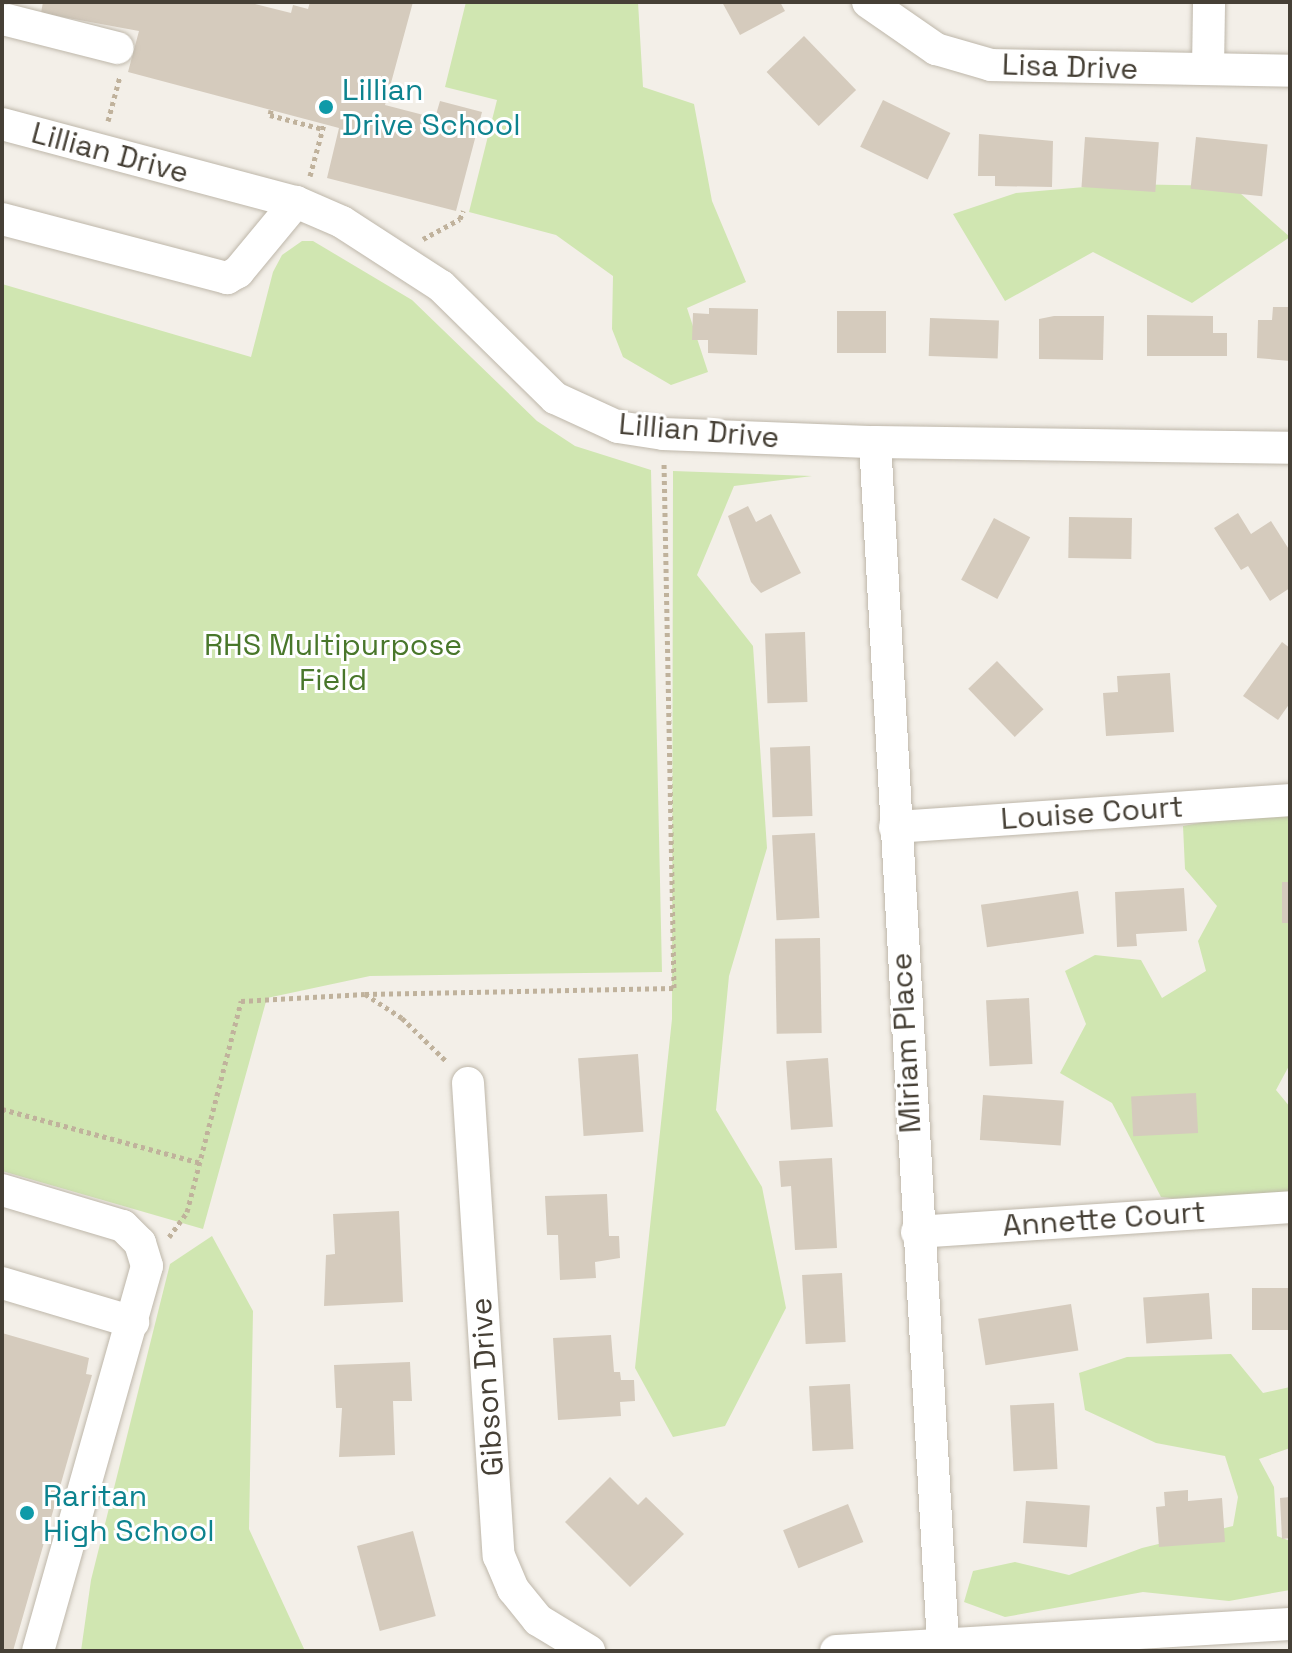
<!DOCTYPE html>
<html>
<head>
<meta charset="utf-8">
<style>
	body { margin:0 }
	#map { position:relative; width:1292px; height:1653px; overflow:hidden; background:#f3efe8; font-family:"Space Grotesk",sans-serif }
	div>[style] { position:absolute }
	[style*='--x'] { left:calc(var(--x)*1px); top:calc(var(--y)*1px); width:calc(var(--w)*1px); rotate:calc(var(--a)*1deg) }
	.green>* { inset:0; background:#d0e6b1 }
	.building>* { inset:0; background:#d5cbbd; transform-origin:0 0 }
	.path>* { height:5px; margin-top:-2.5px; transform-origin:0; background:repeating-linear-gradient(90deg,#c0b29c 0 4px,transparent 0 8px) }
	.roads { filter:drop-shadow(0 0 2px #beb7aa) drop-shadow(0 0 2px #beb7aa) }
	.minor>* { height:32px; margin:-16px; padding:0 16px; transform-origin:16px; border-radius:16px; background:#fff }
	.dots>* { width:22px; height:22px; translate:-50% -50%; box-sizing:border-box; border:4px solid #fff; border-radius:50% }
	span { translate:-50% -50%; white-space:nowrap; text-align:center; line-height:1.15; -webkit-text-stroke:6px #fff; paint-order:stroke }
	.street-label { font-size:30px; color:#464036 }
	.culture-label { font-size:30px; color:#0d838f }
	.left { translate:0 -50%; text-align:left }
	.park-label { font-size:30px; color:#49772b }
	.frame { position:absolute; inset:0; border:4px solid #464036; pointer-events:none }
</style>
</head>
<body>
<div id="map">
	<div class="green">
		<i style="clip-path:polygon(466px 2px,638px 2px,643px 87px,694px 104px,712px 201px,746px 282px,687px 308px,708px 372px,671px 385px,623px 357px,612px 329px,613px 276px,556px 235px,469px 212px,497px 100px,445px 87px)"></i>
		<i style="clip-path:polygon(1119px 184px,1232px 186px,1290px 237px,1192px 303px,1093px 252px,1005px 301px,953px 214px,1016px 193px)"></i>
		<i style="clip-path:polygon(302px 241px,313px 241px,412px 300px,537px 421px,575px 446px,651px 470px,662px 972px,370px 976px,267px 998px,203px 1229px,2px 1171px,2px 284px,251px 357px,273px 272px,282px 255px)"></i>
		<i style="clip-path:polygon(673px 471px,812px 476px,734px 486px,697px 575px,753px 646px,767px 848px,729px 976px,716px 1110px,762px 1187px,786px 1308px,725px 1426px,673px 1437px,635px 1368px,672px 1019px)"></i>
		<i style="clip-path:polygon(1290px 806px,1290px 1064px,1276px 1090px,1290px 1107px,1290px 1199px,1254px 1208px,1161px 1197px,1112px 1103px,1060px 1073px,1086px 1024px,1065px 971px,1095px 955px,1141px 960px,1162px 998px,1206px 971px,1198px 941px,1217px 906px,1185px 869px,1183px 826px)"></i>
		<i style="clip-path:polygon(212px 1236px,253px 1311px,249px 1529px,305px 1651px,81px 1651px,91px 1580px,170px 1264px)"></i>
		<i style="clip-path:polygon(1231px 1354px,1263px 1393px,1290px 1387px,1290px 1448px,1259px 1459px,1274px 1487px,1277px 1536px,1290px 1541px,1290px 1590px,1229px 1601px,1143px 1592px,1005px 1617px,964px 1602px,973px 1571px,1015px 1562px,1069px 1575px,1142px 1548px,1233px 1526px,1238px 1497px,1225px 1456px,1156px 1443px,1085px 1410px,1079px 1373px,1127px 1357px)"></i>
	</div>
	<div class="building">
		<i style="clip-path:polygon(43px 2px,247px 2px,291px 13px,293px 5px,308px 9px,310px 2px,413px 2px,385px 105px,435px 118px,440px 101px,482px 112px,456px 211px,327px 178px,339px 128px,128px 72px,139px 31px,41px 13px)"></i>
		<i style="clip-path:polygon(722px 2px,780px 2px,785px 11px,740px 35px)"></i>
		<i style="left:804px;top:36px;width:75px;height:52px;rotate:46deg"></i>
		<i style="left:883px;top:100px;width:75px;height:52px;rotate:26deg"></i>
		<i style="clip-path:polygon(979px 134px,1053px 141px,1052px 187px,995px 186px,995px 176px,978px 176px)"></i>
		<i style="left:1085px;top:137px;width:74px;height:50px;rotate:4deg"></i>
		<i style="left:1196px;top:137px;width:72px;height:52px;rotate:6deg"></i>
		<i style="clip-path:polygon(1273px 307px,1290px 307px,1290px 361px,1257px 358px,1258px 320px,1272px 320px)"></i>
		<i style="clip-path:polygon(709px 308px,758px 309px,757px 355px,708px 353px,708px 340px,692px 340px,693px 313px,709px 314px)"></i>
		<i style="left:837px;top:311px;width:49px;height:42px"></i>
		<i style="clip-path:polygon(1147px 315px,1213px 316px,1213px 333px,1227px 333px,1227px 356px,1147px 356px)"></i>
		<i style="clip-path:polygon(1054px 316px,1104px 316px,1103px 360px,1039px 359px,1039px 319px)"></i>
		<i style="left:930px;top:318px;width:69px;height:38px;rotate:2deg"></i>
		<i style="clip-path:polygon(748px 506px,756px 522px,771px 514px,801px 573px,761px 593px,751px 582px,728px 516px)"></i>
		<i style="clip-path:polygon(1238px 513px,1251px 534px,1271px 521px,1290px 551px,1290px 588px,1270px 601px,1248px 566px,1241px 570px,1214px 528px)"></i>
		<i style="left:1069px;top:517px;width:63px;height:41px;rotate:1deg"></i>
		<i style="left:994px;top:518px;width:41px;height:70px;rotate:28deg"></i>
		<i style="left:805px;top:632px;width:70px;height:40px;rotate:88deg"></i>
		<i style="clip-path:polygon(1282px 642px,1290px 648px,1290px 703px,1278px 720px,1243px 696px)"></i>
		<i style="left:997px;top:661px;width:67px;height:40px;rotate:46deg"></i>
		<i style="clip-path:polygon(1170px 673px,1174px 732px,1106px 736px,1103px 693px,1118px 692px,1117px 676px)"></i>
		<i style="left:810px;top:746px;width:70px;height:40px;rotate:88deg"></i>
		<i style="left:815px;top:833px;width:85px;height:43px;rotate:87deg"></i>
		<i style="left:1282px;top:882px;width:8px;height:41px"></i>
		<i style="clip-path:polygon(1184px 888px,1187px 931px,1136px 934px,1137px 946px,1117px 947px,1115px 892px)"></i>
		<i style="left:1078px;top:891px;width:43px;height:98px;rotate:82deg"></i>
		<i style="left:820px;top:938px;width:95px;height:45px;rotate:89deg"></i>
		<i style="left:1029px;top:998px;width:66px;height:43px;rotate:87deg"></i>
		<i style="left:638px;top:1054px;width:78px;height:60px;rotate:86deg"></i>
		<i style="left:828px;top:1058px;width:69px;height:42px;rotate:86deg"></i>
		<i style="left:1196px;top:1093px;width:40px;height:65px;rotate:87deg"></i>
		<i style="left:983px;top:1095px;width:81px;height:45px;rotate:4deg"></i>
		<i style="clip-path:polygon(832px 1158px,837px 1248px,795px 1250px,791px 1186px,781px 1187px,779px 1161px)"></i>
		<i style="clip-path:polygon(607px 1194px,609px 1236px,619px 1236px,620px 1258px,595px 1262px,596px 1278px,560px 1280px,558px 1235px,547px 1235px,545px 1196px)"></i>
		<i style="clip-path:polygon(399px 1211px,403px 1302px,324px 1306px,326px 1255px,335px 1254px,333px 1214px)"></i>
		<i style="left:842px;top:1273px;width:69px;height:40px;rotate:87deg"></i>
		<i style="left:1290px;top:1288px;width:42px;height:38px;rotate:90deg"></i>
		<i style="left:1209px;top:1293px;width:46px;height:66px;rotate:86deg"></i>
		<i style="left:1071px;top:1304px;width:47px;height:94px;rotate:81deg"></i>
		<i style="clip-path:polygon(2px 1333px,89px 1358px,86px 1374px,92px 1375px,13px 1651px,2px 1651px)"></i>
		<i style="clip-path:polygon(611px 1335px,614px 1372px,620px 1372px,621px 1380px,634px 1380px,635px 1401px,620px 1402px,621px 1416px,558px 1420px,553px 1338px)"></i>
		<i style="clip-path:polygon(410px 1362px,412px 1401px,393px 1401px,395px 1455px,339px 1457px,342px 1408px,336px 1408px,334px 1365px)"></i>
		<i style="left:850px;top:1384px;width:65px;height:41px;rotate:87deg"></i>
		<i style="left:1054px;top:1403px;width:66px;height:44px;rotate:87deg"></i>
		<i style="clip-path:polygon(610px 1477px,638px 1505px,646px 1497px,684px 1534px,630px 1587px,565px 1522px)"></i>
		<i style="clip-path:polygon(1188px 1490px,1188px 1501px,1222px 1498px,1225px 1542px,1159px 1547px,1156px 1507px,1165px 1506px,1164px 1492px)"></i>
		<i style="clip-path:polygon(1290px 1497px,1290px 1538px,1282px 1539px,1280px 1498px)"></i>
		<i style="left:1026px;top:1501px;width:64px;height:42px;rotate:4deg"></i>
		<i style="left:848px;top:1504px;width:41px;height:70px;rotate:68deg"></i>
		<i style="left:413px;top:1531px;width:88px;height:58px;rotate:75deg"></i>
	</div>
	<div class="path">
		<i style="--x:271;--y:110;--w:5;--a:101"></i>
		<i style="--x:270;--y:115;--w:55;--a:14.8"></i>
		<i style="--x:108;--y:121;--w:47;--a:-75.1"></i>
		<i style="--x:310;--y:176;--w:54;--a:-74.9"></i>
		<i style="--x:423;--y:239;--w:42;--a:-28.4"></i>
		<i style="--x:460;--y:219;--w:9;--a:-69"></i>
		<i style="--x:365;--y:994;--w:309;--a:-1.1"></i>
		<i style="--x:674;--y:988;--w:524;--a:-91.09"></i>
		<i style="--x:2;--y:1109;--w:206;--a:15.2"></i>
		<i style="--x:169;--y:1237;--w:31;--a:-54"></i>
		<i style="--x:187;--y:1212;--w:218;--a:-75.6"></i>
		<i style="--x:241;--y:1001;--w:124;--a:-3.2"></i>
		<i style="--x:365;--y:994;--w:44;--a:33"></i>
		<i style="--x:402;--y:1018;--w:62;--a:44.3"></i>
	</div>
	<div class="roads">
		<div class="minor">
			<i style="--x:868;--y:2;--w:83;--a:34.7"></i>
			<i style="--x:936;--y:49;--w:57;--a:16.2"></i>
			<i style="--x:991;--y:65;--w:299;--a:1.1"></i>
			<i style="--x:7;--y:20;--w:114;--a:14.2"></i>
			<i style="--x:1208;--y:69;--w:67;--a:-89.1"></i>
			<i style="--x:2;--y:124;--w:304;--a:14.9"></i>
			<i style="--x:296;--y:202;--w:50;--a:23.5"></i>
			<i style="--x:342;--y:222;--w:118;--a:32.9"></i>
			<i style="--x:441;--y:286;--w:160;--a:44.5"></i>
			<i style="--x:555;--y:398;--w:69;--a:24.7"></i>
			<i style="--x:618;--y:427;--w:46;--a:8.8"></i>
			<i style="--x:663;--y:434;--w:212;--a:2.2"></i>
			<i style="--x:875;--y:442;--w:415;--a:0.8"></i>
			<i style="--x:2;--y:219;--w:233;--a:14.7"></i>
			<i style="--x:227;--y:278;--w:13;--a:-29"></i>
			<i style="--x:238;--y:272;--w:91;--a:-50.4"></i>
			<i style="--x:875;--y:442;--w:1204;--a:86.76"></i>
			<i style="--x:895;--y:827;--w:396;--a:-3.9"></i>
			<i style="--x:468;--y:1083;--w:474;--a:86.3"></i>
			<i style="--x:499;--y:1556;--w:36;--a:67"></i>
			<i style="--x:513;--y:1589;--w:40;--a:51"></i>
			<i style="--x:538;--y:1620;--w:60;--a:31.3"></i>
			<i style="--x:2;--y:1190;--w:126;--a:16.6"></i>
			<i style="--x:123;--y:1226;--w:24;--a:45"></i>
			<i style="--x:140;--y:1243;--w:24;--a:73"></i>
			<i style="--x:147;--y:1266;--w:400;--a:105.8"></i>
			<i style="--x:917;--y:1232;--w:374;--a:-3.8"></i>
			<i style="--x:2;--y:1283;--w:137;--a:16.6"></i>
			<i style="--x:836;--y:1651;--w:455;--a:-3.4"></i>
		</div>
	</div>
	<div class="dots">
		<i style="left:326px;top:107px;background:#0f9aa8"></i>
		<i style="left:27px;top:1513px;background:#0f9aa8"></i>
	</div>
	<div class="street-label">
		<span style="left:1070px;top:67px;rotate:2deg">Lisa Drive</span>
		<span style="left:110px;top:153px;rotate:15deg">Lillian Drive</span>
		<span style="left:699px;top:431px;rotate:5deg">Lillian Drive</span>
		<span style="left:1092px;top:813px;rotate:-4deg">Louise Court</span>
		<span style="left:906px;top:1043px;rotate:-93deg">Miriam Place</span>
		<span style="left:1104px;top:1219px;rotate:-4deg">Annette Court</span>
		<span style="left:487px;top:1387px;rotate:-94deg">Gibson Drive</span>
	</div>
	<div class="culture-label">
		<span class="left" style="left:342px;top:107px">Lillian<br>Drive School</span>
		<span class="left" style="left:43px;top:1513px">Raritan<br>High School</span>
	</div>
	<div class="park-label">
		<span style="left:333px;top:662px">RHS Multipurpose<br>Field</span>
	</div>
	<div class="frame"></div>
</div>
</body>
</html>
